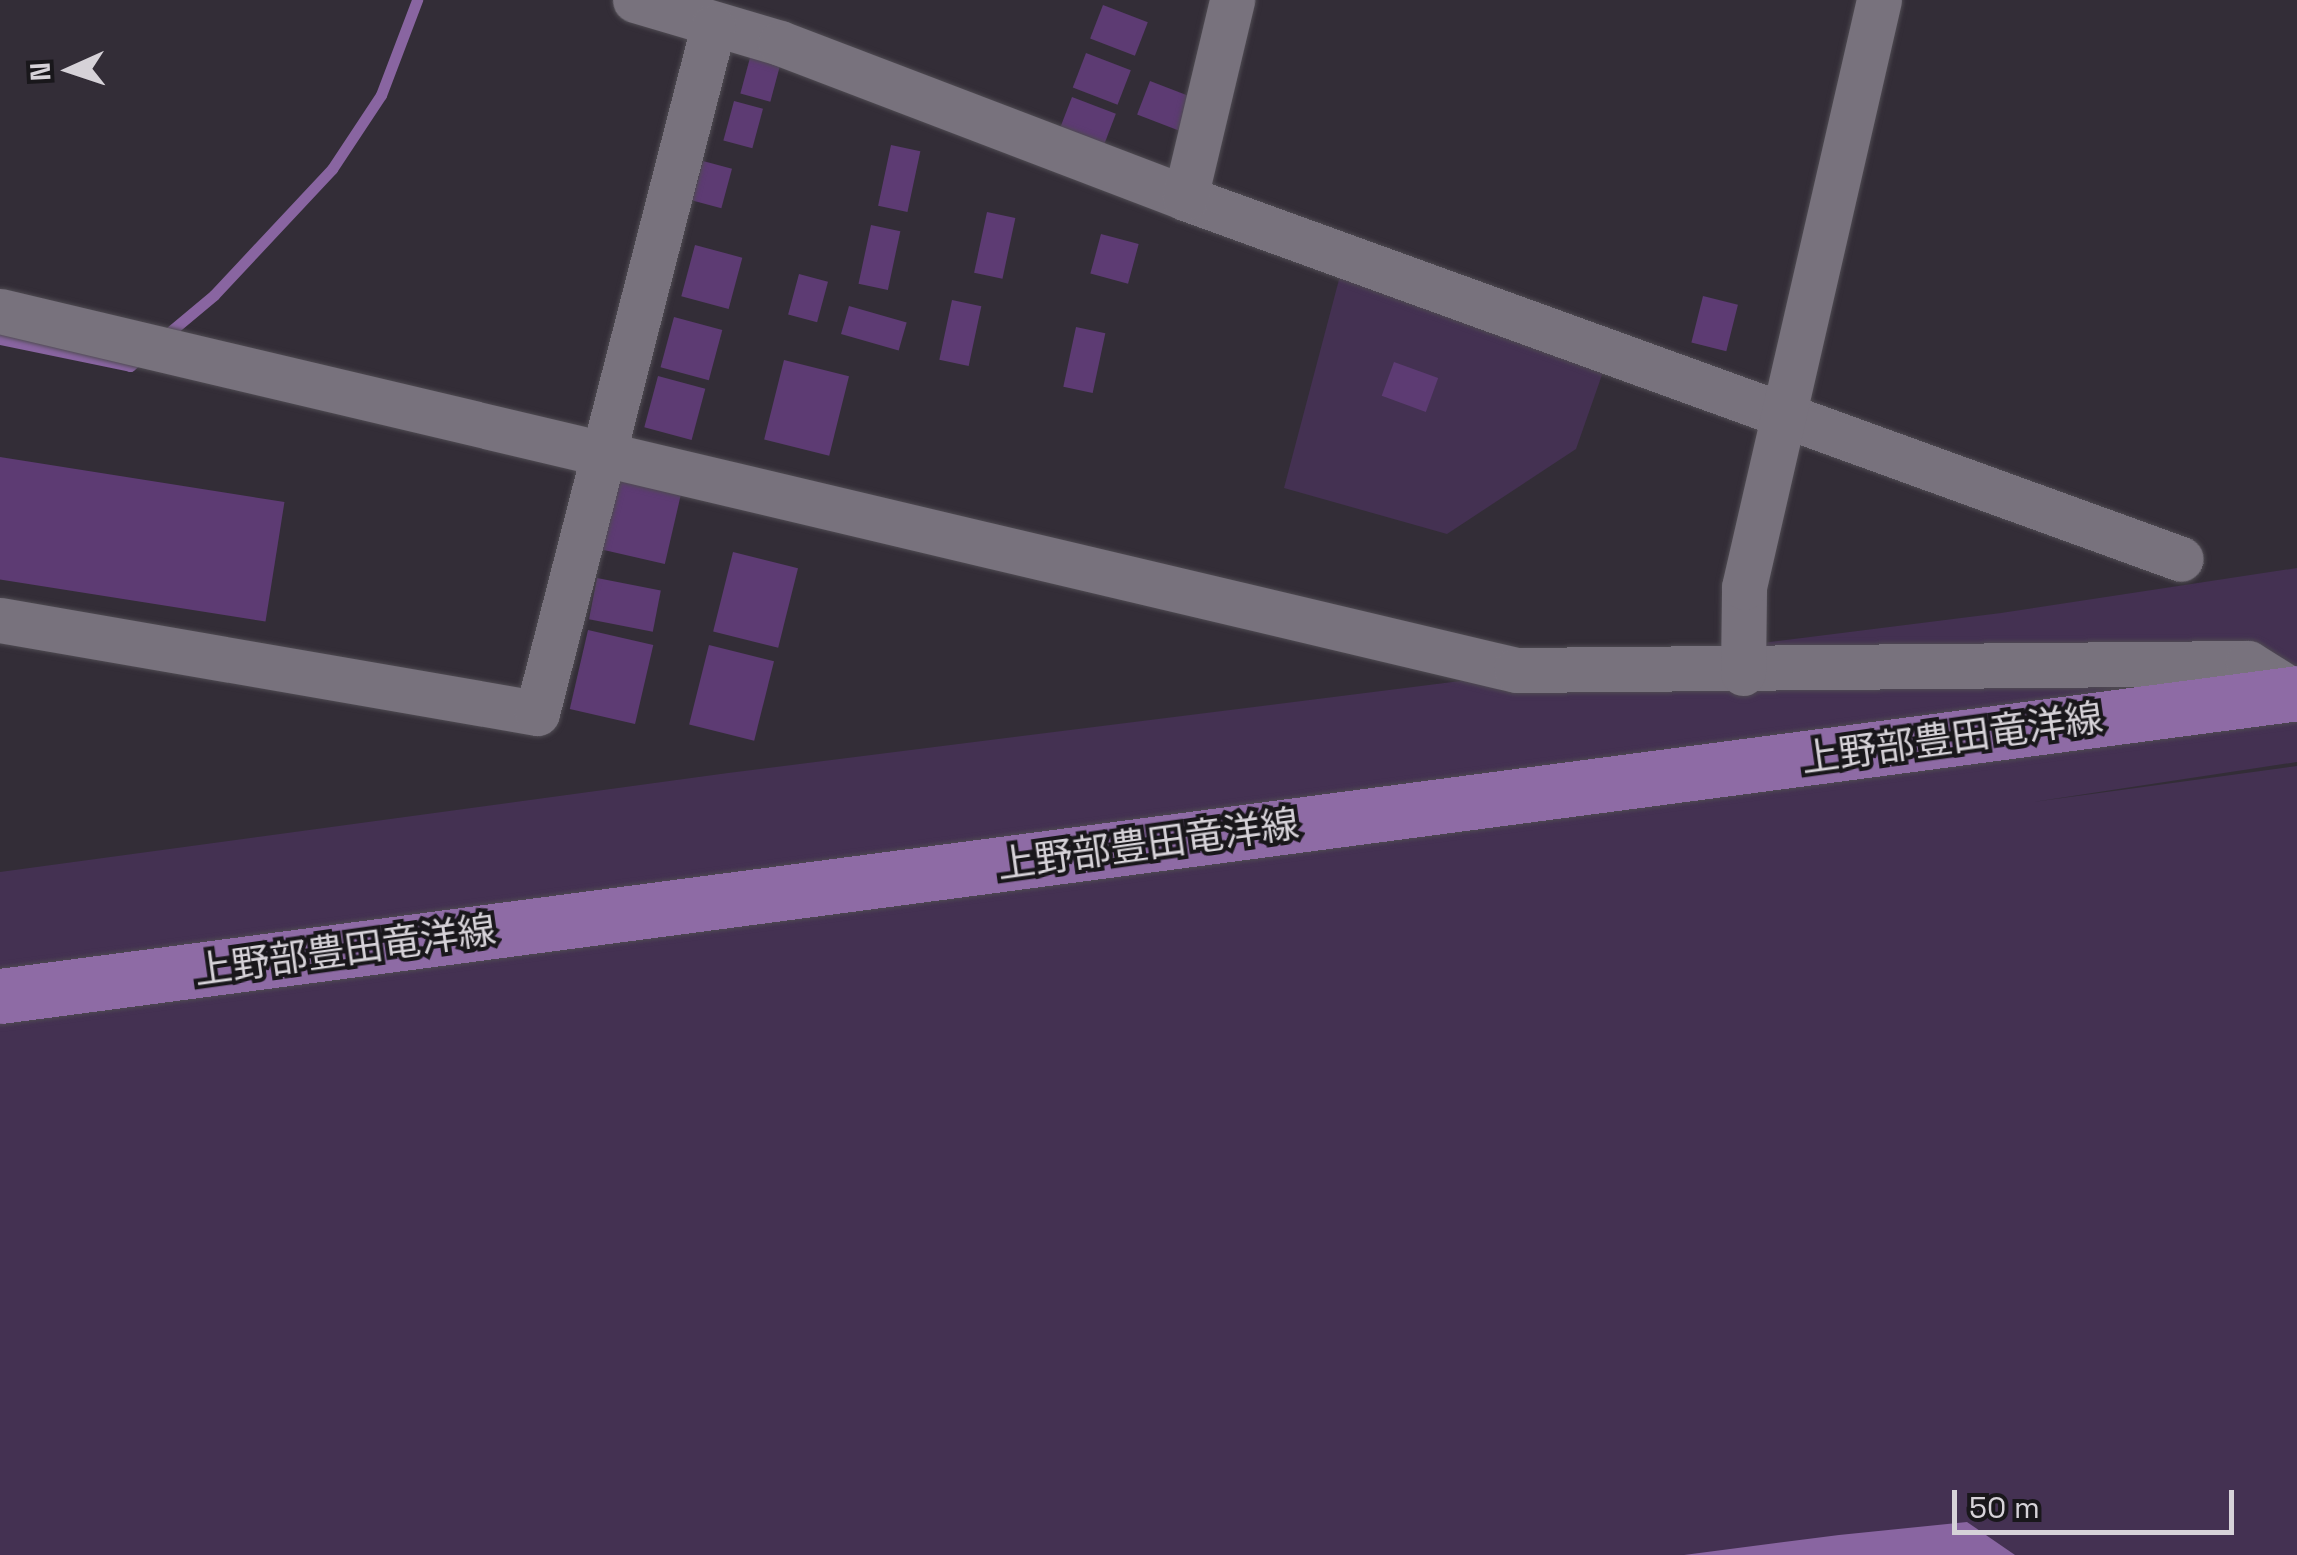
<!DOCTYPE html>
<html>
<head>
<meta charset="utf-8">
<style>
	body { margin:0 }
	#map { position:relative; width:2297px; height:1555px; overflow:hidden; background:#332d37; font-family:"Space Grotesk","Noto Sans JP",sans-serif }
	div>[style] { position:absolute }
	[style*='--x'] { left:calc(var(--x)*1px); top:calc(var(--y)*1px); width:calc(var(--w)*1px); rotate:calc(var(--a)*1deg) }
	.green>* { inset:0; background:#443152 }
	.water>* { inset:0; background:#8965a1 }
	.stream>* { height:11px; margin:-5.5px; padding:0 5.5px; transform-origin:5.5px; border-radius:5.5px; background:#8965a1 }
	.building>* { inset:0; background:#5d3b73; transform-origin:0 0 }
	.roads { filter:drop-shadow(0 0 2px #4f4b52) drop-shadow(0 0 2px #4f4b52) }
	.minor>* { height:45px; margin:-22.5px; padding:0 22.5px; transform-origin:22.5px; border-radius:22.5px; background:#78727d }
	.major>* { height:55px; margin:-27.5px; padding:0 27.5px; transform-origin:27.5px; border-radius:27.5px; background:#8e6ba5 }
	span { translate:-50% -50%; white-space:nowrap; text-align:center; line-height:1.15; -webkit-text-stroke:8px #19171b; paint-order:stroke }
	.street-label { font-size:38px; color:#d6d2d8 }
	.north { position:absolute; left:20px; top:20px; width:100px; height:100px; -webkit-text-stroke:8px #19171b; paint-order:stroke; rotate:267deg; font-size:28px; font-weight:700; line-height:40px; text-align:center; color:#d6d2d8 }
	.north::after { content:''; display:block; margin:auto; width:35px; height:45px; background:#d6d2d8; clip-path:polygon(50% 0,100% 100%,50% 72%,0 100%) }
	.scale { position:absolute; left:1952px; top:1490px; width:282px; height:45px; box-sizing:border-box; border:5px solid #d6d2d8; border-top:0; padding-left:12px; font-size:30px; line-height:35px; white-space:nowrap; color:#d6d2d8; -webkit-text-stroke:8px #19171b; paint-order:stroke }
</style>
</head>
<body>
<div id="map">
	<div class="green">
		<i style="clip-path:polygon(1341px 272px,1610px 352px,1576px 449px,1447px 534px,1284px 488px)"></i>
		<i style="clip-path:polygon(2297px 568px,2297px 762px,2033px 802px,2297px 766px,2297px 1555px,0 1555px,0 872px,728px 773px,2001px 613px)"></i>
	</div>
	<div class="water">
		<i style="clip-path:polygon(1967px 1522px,2015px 1555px,1684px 1555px,1839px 1535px)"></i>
	</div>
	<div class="stream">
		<i style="--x:165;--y:336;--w:64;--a:-39.9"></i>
		<i style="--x:214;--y:295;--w:173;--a:-46.9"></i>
		<i style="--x:332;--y:169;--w:89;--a:-56.5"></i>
		<i style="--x:381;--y:95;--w:102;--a:-69.2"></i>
		<i style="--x:0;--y:339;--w:133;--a:11.7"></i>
		<i style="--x:130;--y:366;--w:13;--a:-39"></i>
	</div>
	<div class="building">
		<i style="left:1103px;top:5px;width:48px;height:36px;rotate:21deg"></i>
		<i style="left:1086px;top:53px;width:48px;height:37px;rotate:21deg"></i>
		<i style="left:751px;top:54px;width:31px;height:41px;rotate:15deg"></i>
		<i style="left:1150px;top:81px;width:48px;height:36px;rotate:21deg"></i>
		<i style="left:1072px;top:97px;width:47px;height:36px;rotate:21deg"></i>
		<i style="left:734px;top:101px;width:30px;height:41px;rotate:15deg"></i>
		<i style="left:891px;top:145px;width:30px;height:62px;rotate:12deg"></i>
		<i style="left:703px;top:161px;width:30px;height:41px;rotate:15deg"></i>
		<i style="left:987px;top:212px;width:29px;height:62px;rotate:12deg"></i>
		<i style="left:871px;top:225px;width:30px;height:60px;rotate:12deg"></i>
		<i style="left:1101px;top:234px;width:39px;height:41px;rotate:15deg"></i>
		<i style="left:695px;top:245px;width:49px;height:53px;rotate:15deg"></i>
		<i style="left:799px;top:274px;width:30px;height:42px;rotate:15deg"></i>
		<i style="left:1703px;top:296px;width:36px;height:48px;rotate:14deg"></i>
		<i style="left:952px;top:300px;width:30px;height:61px;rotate:12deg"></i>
		<i style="left:849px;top:306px;width:60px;height:29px;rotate:16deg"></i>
		<i style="left:674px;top:317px;width:50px;height:52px;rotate:15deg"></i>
		<i style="left:1076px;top:327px;width:30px;height:61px;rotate:12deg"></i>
		<i style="left:784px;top:360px;width:67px;height:82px;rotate:14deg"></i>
		<i style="left:1394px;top:362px;width:47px;height:36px;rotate:20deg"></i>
		<i style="left:658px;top:376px;width:49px;height:53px;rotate:15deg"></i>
		<i style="left:0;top:457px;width:288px;height:121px;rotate:9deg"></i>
		<i style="left:618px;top:469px;width:67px;height:82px;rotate:13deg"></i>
		<i style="left:733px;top:552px;width:67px;height:82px;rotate:14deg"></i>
		<i style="left:597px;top:578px;width:65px;height:42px;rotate:11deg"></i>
		<i style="left:588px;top:630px;width:67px;height:81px;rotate:13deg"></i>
		<i style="left:709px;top:645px;width:67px;height:82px;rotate:14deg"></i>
	</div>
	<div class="roads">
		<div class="minor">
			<i style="--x:635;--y:0;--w:151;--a:16.5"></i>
			<i style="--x:780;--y:43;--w:434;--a:20.9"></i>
			<i style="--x:1185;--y:198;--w:1059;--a:19.92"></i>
			<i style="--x:1185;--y:198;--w:204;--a:-76.6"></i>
			<i style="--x:0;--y:311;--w:1558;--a:13.32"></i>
			<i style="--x:1516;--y:670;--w:732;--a:-0.55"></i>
			<i style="--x:2248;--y:663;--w:57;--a:32"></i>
			<i style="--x:0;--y:620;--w:545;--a:9.83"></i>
			<i style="--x:537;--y:713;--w:708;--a:-75.61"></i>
			<i style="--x:1743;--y:673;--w:86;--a:-89.3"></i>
			<i style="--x:1744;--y:587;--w:602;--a:-77.05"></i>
		</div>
		<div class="major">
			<i style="--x:0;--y:996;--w:2317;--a:-7.51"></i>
		</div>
	</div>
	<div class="street-label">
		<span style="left:1952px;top:739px;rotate:-8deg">上野部豊田竜洋線</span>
		<span style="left:1148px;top:845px;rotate:-8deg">上野部豊田竜洋線</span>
		<span style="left:345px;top:951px;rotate:-8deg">上野部豊田竜洋線</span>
	</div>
	<div class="north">N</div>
	<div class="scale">50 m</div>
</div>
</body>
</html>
